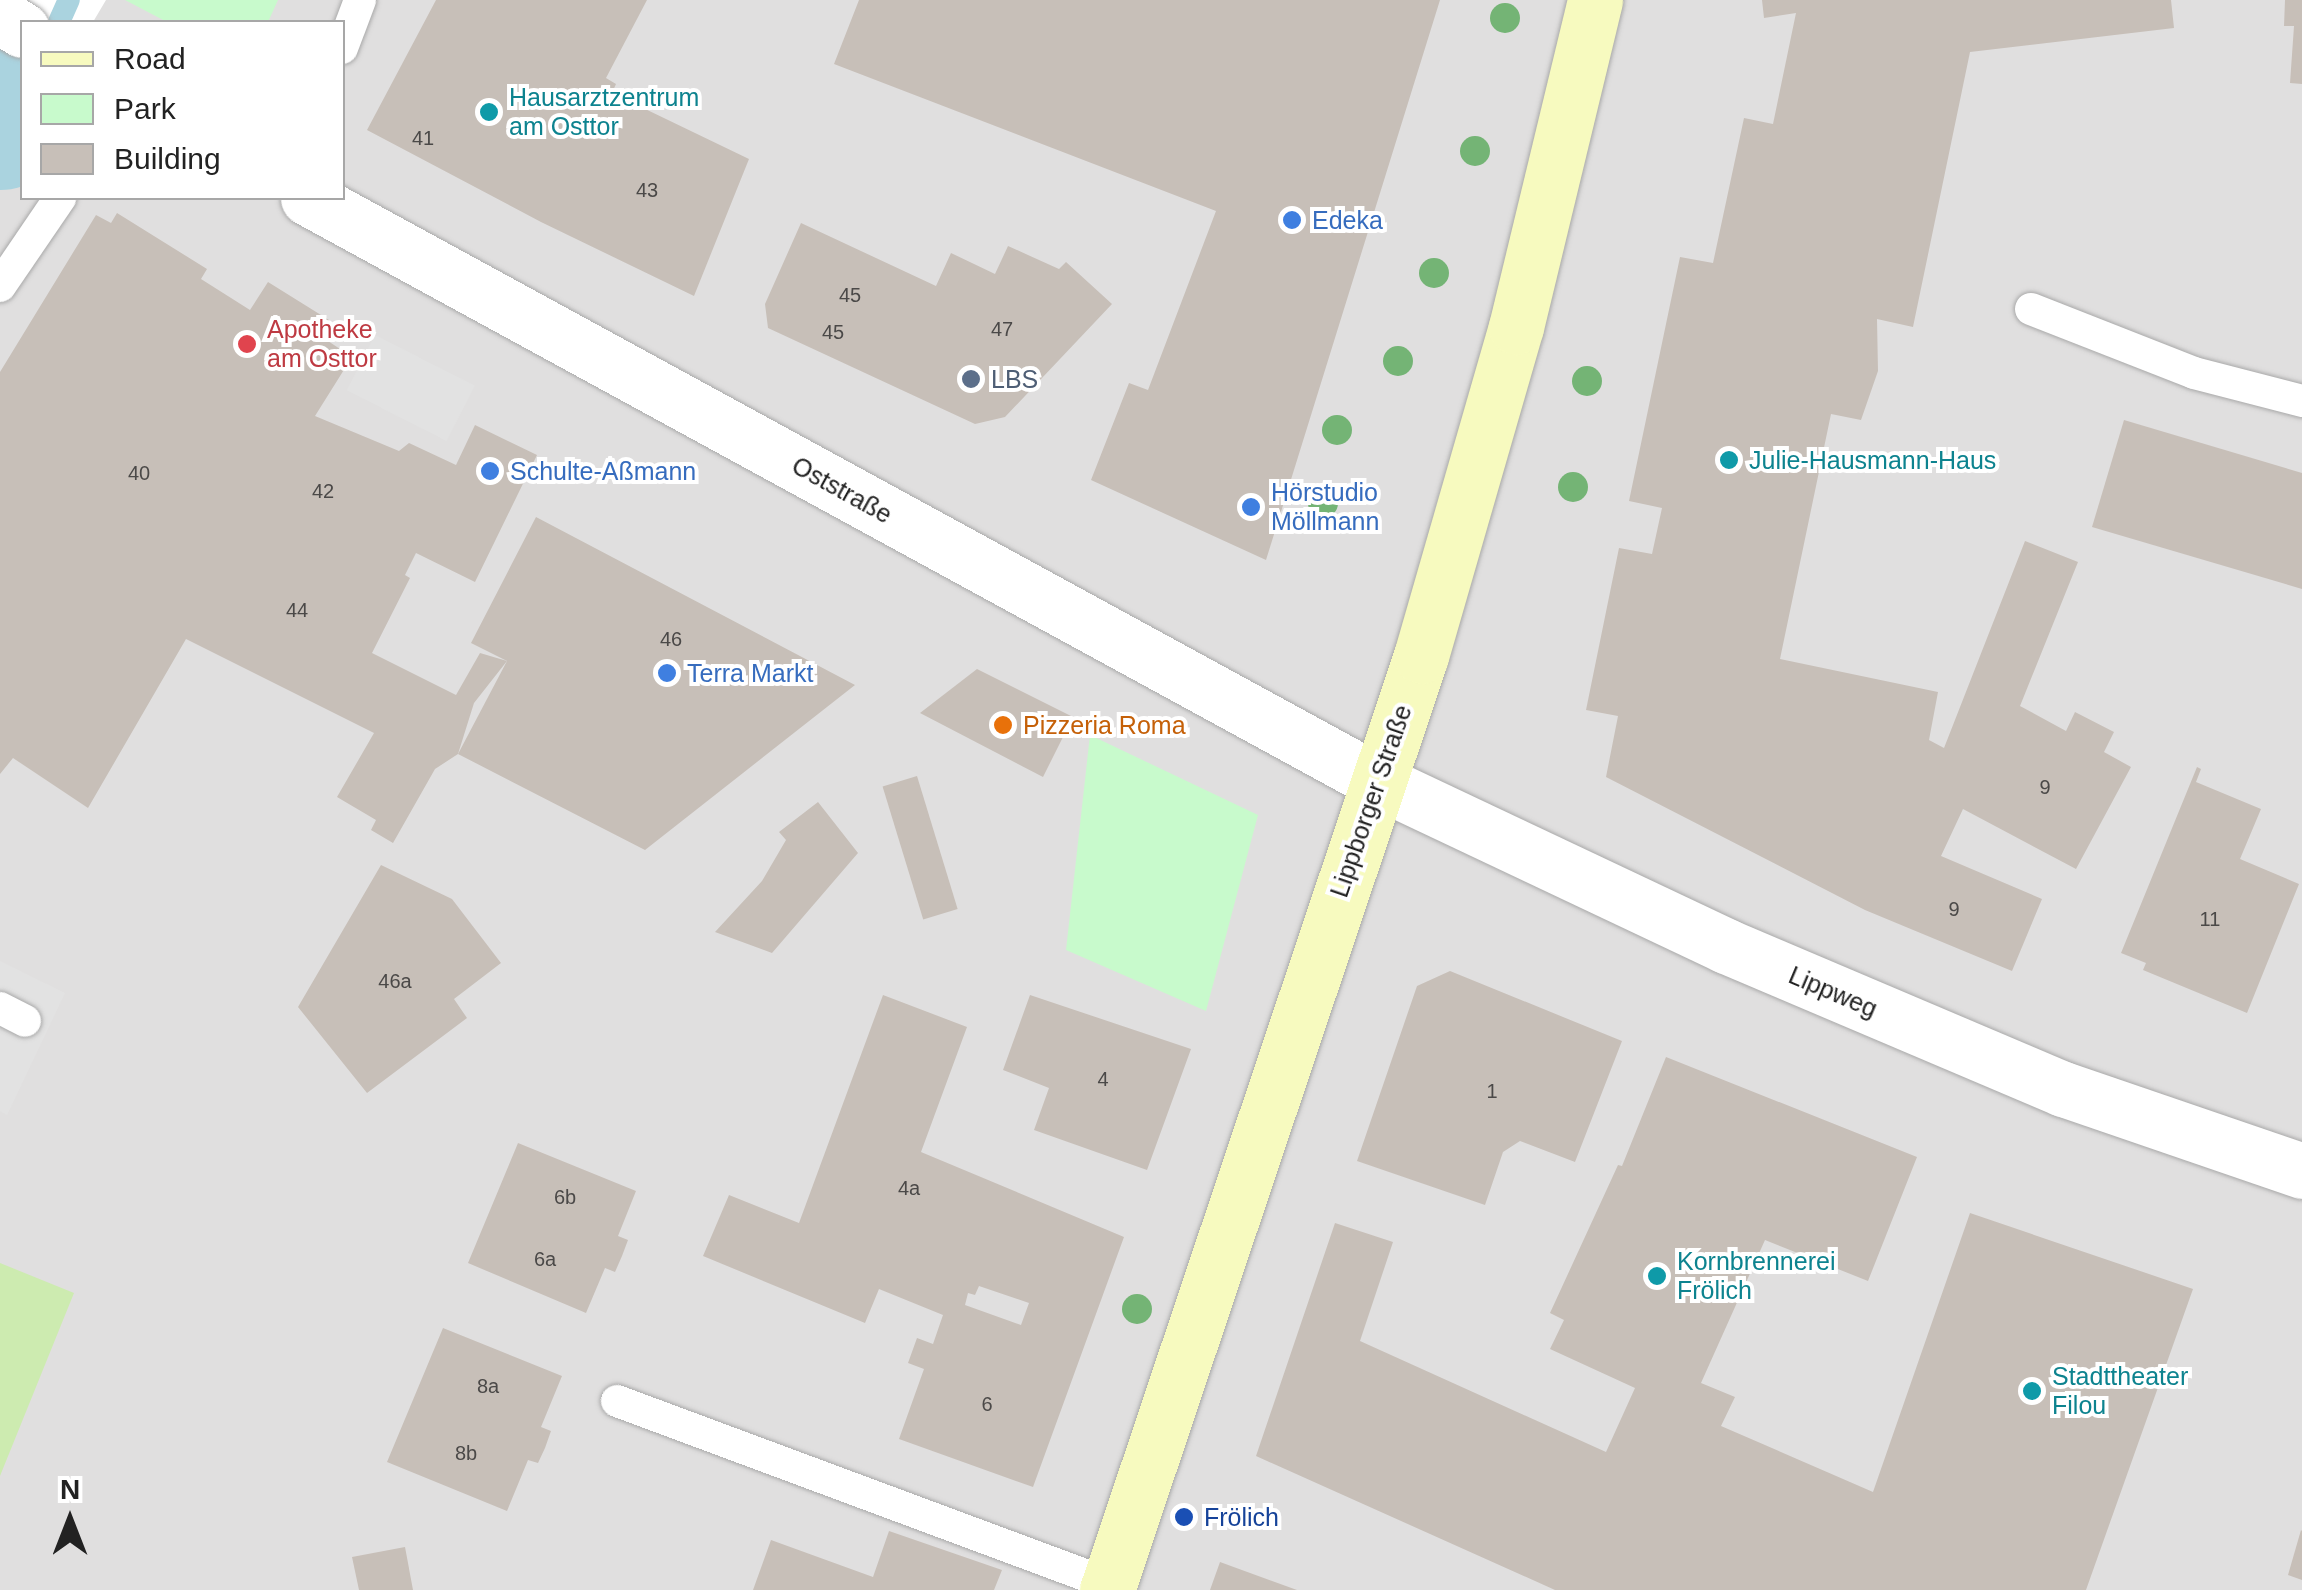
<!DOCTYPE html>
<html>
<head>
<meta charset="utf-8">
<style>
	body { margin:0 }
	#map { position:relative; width:2302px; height:1590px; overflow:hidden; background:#f2efe9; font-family:Helvetica,sans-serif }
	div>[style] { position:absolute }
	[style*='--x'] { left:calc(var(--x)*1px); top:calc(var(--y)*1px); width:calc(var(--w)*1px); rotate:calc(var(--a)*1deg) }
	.residential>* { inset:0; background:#e0dfdf }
	.grass>* { inset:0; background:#cdebb0 }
	.park>* { inset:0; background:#c8facc }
	.parking>* { inset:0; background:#e2e2e2; transform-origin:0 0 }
	.pier>* { inset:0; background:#fff }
	.stream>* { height:22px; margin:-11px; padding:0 11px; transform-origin:11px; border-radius:11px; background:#aad3df }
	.river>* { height:135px; margin:-67.5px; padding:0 67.5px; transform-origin:67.5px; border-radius:67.5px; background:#aad3df }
	.building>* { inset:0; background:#c7bfb8; transform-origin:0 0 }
	.roads { filter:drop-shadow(0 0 2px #a9a9a9) drop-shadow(0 0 2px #a9a9a9) }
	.service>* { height:32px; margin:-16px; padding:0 16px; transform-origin:16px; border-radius:16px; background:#fff }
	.minor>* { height:55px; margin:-27.5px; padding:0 27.5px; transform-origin:27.5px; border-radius:27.5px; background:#fff }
	.tertiary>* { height:55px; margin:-27.5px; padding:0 27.5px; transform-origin:27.5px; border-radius:27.5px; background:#fff }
	.secondary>* { height:55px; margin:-27.5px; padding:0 27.5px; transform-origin:27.5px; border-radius:27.5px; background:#f7fabf }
	.trees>* { width:30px; height:30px; margin:-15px; border-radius:50%; background:#74b475 }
	.dots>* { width:28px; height:28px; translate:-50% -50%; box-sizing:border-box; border:5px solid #fff; border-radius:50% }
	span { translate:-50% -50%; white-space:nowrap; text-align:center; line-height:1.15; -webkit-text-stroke:8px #fff; paint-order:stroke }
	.number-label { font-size:20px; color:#4b4948 }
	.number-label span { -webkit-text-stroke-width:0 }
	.culture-label { font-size:25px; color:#0d838f }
	.left { translate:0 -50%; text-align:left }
	.shop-label { font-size:25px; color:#366cbe }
	.health-label { font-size:25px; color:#be3a42 }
	.service-label { font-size:25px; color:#4e5e75 }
	.street-label { font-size:25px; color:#222 }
	.food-label { font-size:25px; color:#c56008 }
	.transit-label { font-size:25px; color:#164399 }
	.legend { position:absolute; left:20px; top:20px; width:325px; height:180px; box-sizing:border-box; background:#fff; border:2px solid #a7a7a7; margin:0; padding:12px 18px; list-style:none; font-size:30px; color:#222 }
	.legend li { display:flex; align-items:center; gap:20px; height:50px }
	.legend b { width:50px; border:2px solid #a7a7a7 }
	.north { position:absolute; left:20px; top:1470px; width:100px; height:100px; -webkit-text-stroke:8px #fff; paint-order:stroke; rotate:0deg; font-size:28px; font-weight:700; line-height:40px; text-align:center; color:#222 }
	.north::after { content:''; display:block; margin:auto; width:35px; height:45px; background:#222; clip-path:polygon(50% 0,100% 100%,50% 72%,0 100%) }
</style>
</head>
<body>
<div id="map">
	<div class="residential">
		<i style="clip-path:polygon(evenodd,0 0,2302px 0,2302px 1590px,0 1590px,0 0,22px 22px,342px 22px,342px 198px,22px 198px,22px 22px)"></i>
	</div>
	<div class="grass">
		<i style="clip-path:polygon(0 1263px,74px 1293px,0 1476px)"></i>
	</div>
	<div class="park">
		<i style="clip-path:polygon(125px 0,278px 0,268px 22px,167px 22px)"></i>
		<i style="clip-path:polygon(1090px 735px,1258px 815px,1206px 1011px,1066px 950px)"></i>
	</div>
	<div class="parking">
		<i style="left:375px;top:335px;width:112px;height:62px;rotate:27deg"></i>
		<i style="clip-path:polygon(0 961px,65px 993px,7px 1115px,0 1111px)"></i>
	</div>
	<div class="pier">
		<i style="clip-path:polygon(30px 0,106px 0,93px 22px,22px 22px,22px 130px,0 114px,0 52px)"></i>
	</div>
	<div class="stream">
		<i style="--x:59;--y:22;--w:24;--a:-66"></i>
	</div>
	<div class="river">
		<i style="--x:0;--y:122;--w:37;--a:-54"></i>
	</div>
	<div class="building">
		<i style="clip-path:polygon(436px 0,647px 0,606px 78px,616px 84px,612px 93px,749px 159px,694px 296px,541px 222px,367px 130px)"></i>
		<i style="clip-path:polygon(859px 0,1440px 0,1266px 560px,1091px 480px,1129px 383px,1148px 390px,1216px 211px,834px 64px)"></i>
		<i style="clip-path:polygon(1762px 0,2171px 0,2174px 28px,1970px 52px,1913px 327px,1877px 319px,1878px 371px,1861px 420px,1831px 414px,1780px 659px,1938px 692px,1929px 740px,1944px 748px,2025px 541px,2078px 562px,2020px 706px,2066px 731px,2075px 712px,2114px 732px,2104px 752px,2131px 767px,2076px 869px,1963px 809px,1941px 856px,2042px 899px,2012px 971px,1865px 910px,1606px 777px,1618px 716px,1586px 710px,1619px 548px,1652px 554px,1662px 508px,1629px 501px,1680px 257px,1713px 263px,1744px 118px,1773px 124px,1796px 13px,1764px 18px)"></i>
		<i style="clip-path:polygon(2285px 0,2302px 0,2302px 84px,2290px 83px,2294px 26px,2284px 26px)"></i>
		<i style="clip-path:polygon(117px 213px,207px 269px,201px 279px,250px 310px,268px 282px,329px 320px,319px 335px,352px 357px,315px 416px,399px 451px,409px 443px,456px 465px,475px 425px,537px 455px,475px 582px,416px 553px,405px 575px,410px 578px,372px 653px,456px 695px,480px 653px,507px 661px,474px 703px,458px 754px,435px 769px,393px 843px,371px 830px,376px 820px,337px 797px,374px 733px,186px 639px,88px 808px,13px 758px,0 774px,0 372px,96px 215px,111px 223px)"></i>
		<i style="clip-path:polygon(801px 223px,936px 286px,951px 253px,995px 274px,1008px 246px,1059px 269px,1066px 262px,1112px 304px,1005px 417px,975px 424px,768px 328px,765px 304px)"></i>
		<i style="clip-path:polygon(2124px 420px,2302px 473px,2302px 589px,2092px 527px)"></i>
		<i style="clip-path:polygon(536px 517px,855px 685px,645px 850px,458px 754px,507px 661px,471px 643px)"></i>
		<i style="clip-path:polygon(977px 669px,1073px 717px,1043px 777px,920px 713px)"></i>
		<i style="clip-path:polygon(2197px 767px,2201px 769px,2196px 782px,2261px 809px,2240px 859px,2299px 884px,2247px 1013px,2143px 970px,2146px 963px,2121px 953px)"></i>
		<i style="left:917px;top:776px;width:139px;height:36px;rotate:73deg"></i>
		<i style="clip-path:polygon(818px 802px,858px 853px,772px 953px,715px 932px,762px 881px,786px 840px,779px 832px)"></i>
		<i style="clip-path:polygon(381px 865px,452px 899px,501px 963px,454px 999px,467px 1018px,367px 1093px,298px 1007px)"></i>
		<i style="clip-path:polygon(1450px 971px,1622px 1041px,1575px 1162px,1520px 1141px,1503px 1152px,1485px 1205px,1357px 1161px,1417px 986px)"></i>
		<i style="clip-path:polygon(evenodd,883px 995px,967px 1027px,921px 1152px,1124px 1237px,1033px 1487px,899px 1439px,924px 1369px,908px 1363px,917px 1338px,933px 1344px,943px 1315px,879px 1289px,865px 1323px,703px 1256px,729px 1195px,799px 1223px,883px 995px,979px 1286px,1029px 1303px,1021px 1325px,965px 1305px,968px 1293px,975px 1295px,979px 1286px)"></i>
		<i style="clip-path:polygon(1030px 995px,1191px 1049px,1147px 1170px,1034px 1130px,1049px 1088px,1003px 1070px)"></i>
		<i style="clip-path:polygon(1666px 1057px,1917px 1157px,1868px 1281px,1765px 1240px,1701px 1383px,1735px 1397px,1721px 1426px,1873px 1492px,1970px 1213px,2193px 1289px,2086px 1590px,1555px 1590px,1256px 1456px,1335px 1223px,1393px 1242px,1360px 1341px,1606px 1452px,1635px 1388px,1550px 1349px,1564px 1320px,1550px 1313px,1618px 1165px,1622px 1166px)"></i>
		<i style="clip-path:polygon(518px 1143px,636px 1191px,618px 1236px,628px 1240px,622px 1256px,615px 1272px,605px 1268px,586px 1313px,468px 1263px)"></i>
		<i style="clip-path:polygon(443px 1328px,562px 1376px,541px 1427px,551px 1431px,545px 1448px,538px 1463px,528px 1460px,507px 1511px,387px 1462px)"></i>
		<i style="clip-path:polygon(2301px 1530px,2302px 1531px,2302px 1580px,2288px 1575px)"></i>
		<i style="clip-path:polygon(889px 1531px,1002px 1570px,994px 1590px,753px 1590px,771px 1540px,873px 1577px)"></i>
		<i style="clip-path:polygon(405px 1547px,413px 1590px,359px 1590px,352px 1557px)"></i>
		<i style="clip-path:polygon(1220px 1562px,1297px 1590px,1210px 1590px)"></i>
	</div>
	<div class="roads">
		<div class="service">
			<i style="--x:342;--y:48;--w:51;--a:-69.4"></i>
			<i style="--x:0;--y:286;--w:107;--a:-55.7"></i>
			<i style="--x:2031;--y:309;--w:175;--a:21.4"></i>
			<i style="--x:2194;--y:373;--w:112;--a:14.5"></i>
			<i style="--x:0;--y:1008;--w:28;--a:27"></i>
			<i style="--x:617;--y:1401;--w:525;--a:20.4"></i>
		</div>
		<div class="minor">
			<i style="--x:0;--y:16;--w:26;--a:32"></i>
			<i style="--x:308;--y:198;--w:1218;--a:28.61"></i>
		</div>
		<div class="tertiary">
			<i style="--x:1377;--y:781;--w:386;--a:25.3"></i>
			<i style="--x:1726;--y:946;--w:366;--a:23"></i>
			<i style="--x:2063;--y:1089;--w:253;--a:18.9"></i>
		</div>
		<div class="secondary">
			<i style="--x:1107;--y:1590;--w:985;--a:-71.42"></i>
			<i style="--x:1421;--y:656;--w:342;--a:-73.9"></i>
			<i style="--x:1516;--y:327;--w:336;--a:-76.4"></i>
		</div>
	</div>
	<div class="trees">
		<i style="left:1505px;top:18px"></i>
		<i style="left:1475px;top:151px"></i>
		<i style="left:1434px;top:273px"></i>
		<i style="left:1398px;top:361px"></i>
		<i style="left:1587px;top:381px"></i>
		<i style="left:1337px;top:430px"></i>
		<i style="left:1573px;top:487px"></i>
		<i style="left:1323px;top:503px"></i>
		<i style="left:1137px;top:1309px"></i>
	</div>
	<div class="dots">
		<i style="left:489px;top:112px;background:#0f9aa8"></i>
		<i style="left:1292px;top:220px;background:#3f7fe0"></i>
		<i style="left:247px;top:344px;background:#e0444e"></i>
		<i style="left:971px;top:379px;background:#5c6f8a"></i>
		<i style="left:1729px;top:460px;background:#0f9aa8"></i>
		<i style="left:490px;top:471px;background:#3f7fe0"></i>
		<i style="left:1251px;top:507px;background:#3f7fe0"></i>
		<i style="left:667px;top:673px;background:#3f7fe0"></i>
		<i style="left:1003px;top:725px;background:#e8710a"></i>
		<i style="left:1657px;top:1276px;background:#0f9aa8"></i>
		<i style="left:2032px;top:1391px;background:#0f9aa8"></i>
		<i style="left:1184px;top:1517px;background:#1a4fb4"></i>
	</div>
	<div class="number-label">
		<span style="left:423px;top:138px">41</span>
		<span style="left:647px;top:190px">43</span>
		<span style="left:850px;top:295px">45</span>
		<span style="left:1002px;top:329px">47</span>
		<span style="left:833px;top:332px">45</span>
		<span style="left:139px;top:473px">40</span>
		<span style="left:323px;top:491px">42</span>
		<span style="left:297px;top:610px">44</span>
		<span style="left:671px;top:639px">46</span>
		<span style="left:2045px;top:787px">9</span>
		<span style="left:1954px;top:909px">9</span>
		<span style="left:2210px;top:919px">11</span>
		<span style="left:395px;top:981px">46a</span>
		<span style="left:1103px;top:1079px">4</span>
		<span style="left:1492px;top:1091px">1</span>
		<span style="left:909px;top:1188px">4a</span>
		<span style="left:565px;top:1197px">6b</span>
		<span style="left:545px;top:1259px">6a</span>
		<span style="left:488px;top:1386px">8a</span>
		<span style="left:987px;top:1404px">6</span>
		<span style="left:466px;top:1453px">8b</span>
	</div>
	<div class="culture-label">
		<span class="left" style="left:509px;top:112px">Hausarztzentrum<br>am Osttor</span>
		<span class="left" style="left:1749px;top:460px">Julie-Hausmann-Haus</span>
		<span class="left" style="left:1677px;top:1276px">Kornbrennerei<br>Frölich</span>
		<span class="left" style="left:2052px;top:1391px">Stadttheater<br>Filou</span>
	</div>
	<div class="shop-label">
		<span class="left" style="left:1312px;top:220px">Edeka</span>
		<span class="left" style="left:510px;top:471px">Schulte-Aßmann</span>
		<span class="left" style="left:1271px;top:507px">Hörstudio<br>Möllmann</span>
		<span class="left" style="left:687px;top:673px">Terra Markt</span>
	</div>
	<div class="health-label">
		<span class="left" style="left:267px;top:344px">Apotheke<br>am Osttor</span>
	</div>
	<div class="service-label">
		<span class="left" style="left:991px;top:379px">LBS</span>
	</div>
	<div class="street-label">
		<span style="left:842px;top:490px;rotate:29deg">Oststraße</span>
		<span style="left:1371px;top:801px;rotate:-71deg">Lippborger Straße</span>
		<span style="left:1833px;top:992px;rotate:23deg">Lippweg</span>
	</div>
	<div class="food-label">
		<span class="left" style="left:1023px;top:725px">Pizzeria Roma</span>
	</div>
	<div class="transit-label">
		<span class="left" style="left:1204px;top:1517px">Frölich</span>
	</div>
	<ul class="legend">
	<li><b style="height:12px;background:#f7fabf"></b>Road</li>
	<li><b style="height:28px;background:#c8facc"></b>Park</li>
	<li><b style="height:28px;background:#c7bfb8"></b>Building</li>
	</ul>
	<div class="north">N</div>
</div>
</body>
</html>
